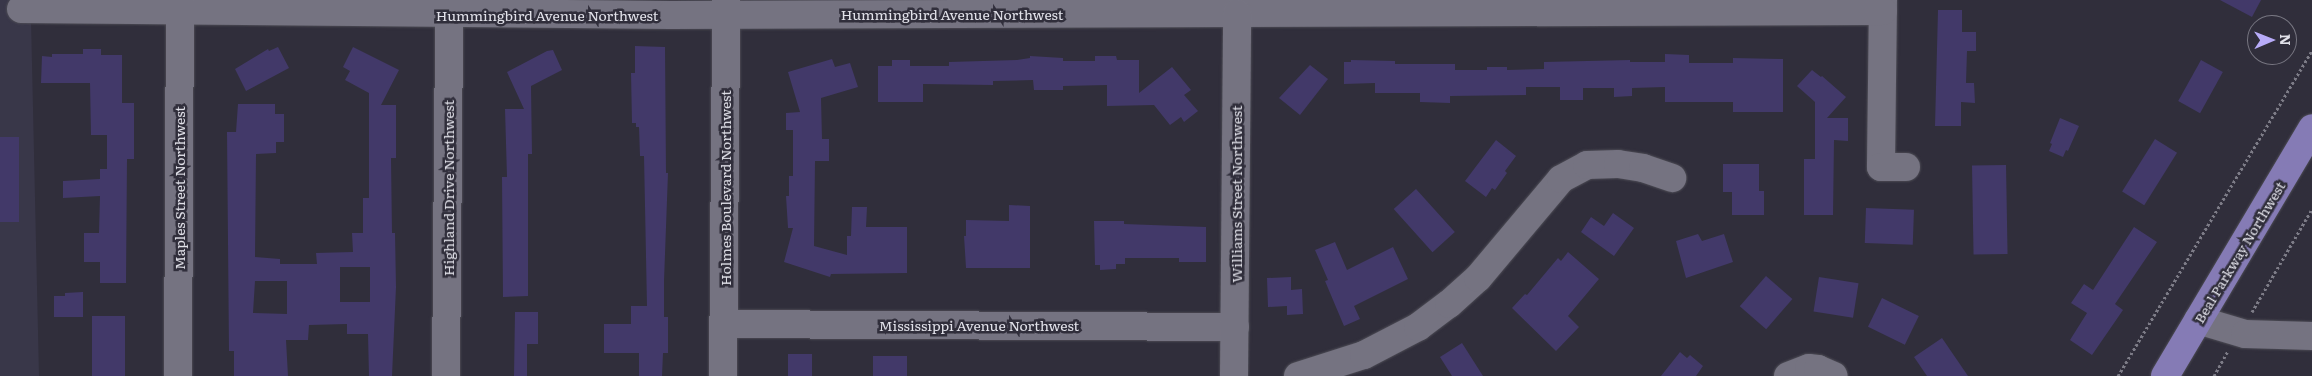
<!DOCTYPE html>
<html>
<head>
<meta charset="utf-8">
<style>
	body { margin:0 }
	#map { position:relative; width:2312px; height:376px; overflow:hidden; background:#302e3b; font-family:Literata,serif }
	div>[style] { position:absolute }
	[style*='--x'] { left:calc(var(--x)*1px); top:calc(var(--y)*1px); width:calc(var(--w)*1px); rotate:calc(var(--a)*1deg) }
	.built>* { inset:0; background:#393749 }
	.building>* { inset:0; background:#423969; transform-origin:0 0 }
	.path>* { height:3px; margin-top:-1.5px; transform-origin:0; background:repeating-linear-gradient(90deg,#7d7c87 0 2.5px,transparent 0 5px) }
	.roads { filter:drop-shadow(0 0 1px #4d4c55) drop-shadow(0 0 1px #4d4c55) }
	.minor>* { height:28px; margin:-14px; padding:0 14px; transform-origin:14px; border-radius:14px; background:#757381 }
	.major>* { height:28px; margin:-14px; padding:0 14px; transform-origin:14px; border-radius:14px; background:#857bb5 }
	span { translate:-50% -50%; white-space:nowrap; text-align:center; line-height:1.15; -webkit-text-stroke:5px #302e3b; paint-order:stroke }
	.street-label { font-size:14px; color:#e2e2ea }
	.north { position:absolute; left:2247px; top:15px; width:50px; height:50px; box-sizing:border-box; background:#302e3b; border:1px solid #777681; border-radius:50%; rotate:89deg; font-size:14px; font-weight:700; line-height:20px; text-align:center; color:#e2e2ea }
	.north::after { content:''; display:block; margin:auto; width:18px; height:22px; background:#b7abf8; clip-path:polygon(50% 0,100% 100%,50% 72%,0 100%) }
</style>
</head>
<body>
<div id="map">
	<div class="built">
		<i style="clip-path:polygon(0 0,10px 0,10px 19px,31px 19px,39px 376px,0 376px)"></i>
	</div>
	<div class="building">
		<i style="clip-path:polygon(2220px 0,2261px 0,2252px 17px)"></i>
		<i style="clip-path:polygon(1938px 10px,1962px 10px,1962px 32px,1976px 32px,1976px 51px,1967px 51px,1966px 83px,1974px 83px,1975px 103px,1961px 102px,1961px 126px,1935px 126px)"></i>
		<i style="clip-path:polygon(635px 46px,665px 47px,666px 173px,668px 173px,664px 281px,664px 317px,668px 317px,668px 353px,663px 353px,662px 376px,639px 376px,639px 353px,604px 353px,604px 324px,631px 324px,631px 306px,647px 306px,644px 156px,640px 156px,639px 127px,636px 127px,636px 123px,632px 123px,631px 73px,635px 73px)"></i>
		<i style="clip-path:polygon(278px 47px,289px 68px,246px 91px,235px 69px,268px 49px,269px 51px)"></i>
		<i style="clip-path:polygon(evenodd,353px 47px,399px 70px,381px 105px,396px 105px,396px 158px,391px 158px,392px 233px,395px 233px,396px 287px,392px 376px,369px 376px,368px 334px,347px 334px,347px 324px,309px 325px,308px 340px,286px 340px,288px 376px,234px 376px,234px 351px,229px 351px,227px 132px,236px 132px,238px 104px,275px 104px,275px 114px,284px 114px,284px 142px,276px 142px,276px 153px,256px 154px,255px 257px,280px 259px,280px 264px,317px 264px,316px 253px,353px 252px,352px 233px,363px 233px,363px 198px,369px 198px,369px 93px,345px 80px,350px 71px,343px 67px,353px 47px,340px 267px,370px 267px,370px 302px,340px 302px,340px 267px,353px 47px,255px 281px,287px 281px,287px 314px,253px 313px,255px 281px)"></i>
		<i style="clip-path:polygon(83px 49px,101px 49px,101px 55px,122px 55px,122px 103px,134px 103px,134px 159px,127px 159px,126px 283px,100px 283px,100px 262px,84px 262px,84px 233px,99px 233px,100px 196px,63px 198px,63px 181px,100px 179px,100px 169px,107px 169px,107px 135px,91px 135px,90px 83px,41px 83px,42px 56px,52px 57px,52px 54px,83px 54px)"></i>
		<i style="clip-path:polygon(553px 50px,562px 70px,531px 86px,532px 154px,528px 154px,528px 296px,503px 297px,502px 177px,507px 177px,505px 109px,524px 109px,507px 72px,547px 51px)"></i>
		<i style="clip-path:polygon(1665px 54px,1689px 55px,1689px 63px,1733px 63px,1733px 58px,1783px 59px,1783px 112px,1733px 112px,1733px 102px,1665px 102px,1665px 87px,1632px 88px,1632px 96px,1614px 97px,1614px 88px,1583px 88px,1583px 100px,1560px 100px,1560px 87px,1526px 87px,1526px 95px,1450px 96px,1450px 103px,1420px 102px,1420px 93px,1375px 93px,1375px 83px,1344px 84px,1344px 62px,1351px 62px,1351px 60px,1395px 61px,1395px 64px,1455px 64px,1455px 70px,1487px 70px,1487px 67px,1507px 67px,1507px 70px,1544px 69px,1544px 62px,1630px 60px,1630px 62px,1665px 62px)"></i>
		<i style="clip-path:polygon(1030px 56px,1063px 58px,1063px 61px,1095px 61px,1095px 56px,1116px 56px,1117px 60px,1139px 60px,1139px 93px,1172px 67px,1191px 90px,1184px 95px,1198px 111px,1184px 122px,1181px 117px,1170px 125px,1154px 105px,1107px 106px,1107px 85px,1063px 86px,1063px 90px,1034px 90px,1033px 80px,993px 81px,993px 85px,923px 84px,923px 102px,878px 102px,878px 66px,892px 66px,892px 60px,910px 60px,910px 66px,949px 66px,949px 62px,1017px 60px,1030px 58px)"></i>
		<i style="clip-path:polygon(832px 59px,835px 67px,850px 63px,858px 87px,821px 98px,822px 139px,829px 139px,829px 161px,815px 161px,814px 246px,847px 255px,847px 236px,851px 236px,852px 207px,867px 207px,866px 227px,907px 227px,907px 273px,831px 274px,830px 277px,784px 262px,793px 228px,788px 228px,786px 196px,789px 196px,789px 176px,793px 176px,793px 130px,786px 130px,786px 113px,800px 112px,788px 72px)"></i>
		<i style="left:2201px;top:60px;width:25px;height:47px;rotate:29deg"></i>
		<i style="clip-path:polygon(1310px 65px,1328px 79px,1300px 115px,1279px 98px)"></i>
		<i style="clip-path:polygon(1812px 70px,1821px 77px,1822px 76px,1846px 97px,1827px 118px,1848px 118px,1848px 141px,1834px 140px,1833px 215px,1804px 215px,1804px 159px,1815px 159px,1815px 102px,1797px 86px)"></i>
		<i style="clip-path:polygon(2060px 118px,2079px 126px,2068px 151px,2066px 150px,2063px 157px,2049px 151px,2052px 144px,2050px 143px)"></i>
		<i style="left:0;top:137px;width:19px;height:85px"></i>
		<i style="left:2155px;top:139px;width:26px;height:62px;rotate:32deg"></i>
		<i style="clip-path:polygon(1496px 140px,1516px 156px,1505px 171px,1507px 173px,1495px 190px,1492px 188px,1486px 197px,1465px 181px)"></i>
		<i style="clip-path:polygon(1723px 164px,1759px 164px,1759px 191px,1764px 191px,1764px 215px,1732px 215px,1732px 192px,1723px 192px)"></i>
		<i style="left:2006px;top:165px;width:89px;height:34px;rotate:89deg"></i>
		<i style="left:1416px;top:189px;width:58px;height:30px;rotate:48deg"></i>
		<i style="clip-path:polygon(1009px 205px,1030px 206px,1030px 268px,966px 268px,964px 236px,966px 236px,966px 220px,1009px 221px)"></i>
		<i style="left:1866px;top:208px;width:48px;height:35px;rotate:2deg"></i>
		<i style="clip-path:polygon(1613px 213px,1634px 228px,1614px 256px,1581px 232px,1591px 217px,1604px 226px)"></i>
		<i style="clip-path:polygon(1094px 221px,1124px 221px,1124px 224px,1206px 227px,1206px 262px,1179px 262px,1179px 258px,1125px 258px,1125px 264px,1116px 264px,1116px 269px,1100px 270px,1100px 265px,1095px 265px)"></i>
		<i style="clip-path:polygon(2134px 227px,2157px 242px,2115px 304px,2123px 310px,2092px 355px,2070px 340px,2087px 313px,2071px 303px,2084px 284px,2093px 290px)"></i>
		<i style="clip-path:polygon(1698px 234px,1702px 241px,1724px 234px,1733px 262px,1686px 278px,1676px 241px)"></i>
		<i style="clip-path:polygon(1335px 242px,1347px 270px,1393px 247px,1408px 279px,1354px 306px,1360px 319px,1344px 326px,1325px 281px,1328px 280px,1315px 250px)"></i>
		<i style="clip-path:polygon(1568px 252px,1599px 279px,1568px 316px,1579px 327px,1556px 351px,1512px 308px,1525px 294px,1527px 295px,1558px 258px,1561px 261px)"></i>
		<i style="left:1766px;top:276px;width:35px;height:40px;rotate:41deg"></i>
		<i style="clip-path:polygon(1291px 277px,1291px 290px,1302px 289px,1303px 314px,1287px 315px,1287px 306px,1268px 307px,1267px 278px)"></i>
		<i style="left:1819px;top:277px;width:40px;height:35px;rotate:9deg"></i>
		<i style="clip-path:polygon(83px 292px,83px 317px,54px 317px,54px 296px,65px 296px,65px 293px)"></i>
		<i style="left:1882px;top:298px;width:41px;height:32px;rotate:26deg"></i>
		<i style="clip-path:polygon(515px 312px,538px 312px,538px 344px,527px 344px,527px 376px,514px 376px)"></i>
		<i style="left:92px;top:316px;width:33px;height:60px"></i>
		<i style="clip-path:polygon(1942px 338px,1968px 376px,1927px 376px,1914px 357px)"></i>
		<i style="clip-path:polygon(1462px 343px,1483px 376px,1452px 376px,1440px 357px)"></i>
		<i style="clip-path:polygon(1680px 352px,1687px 358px,1690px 355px,1703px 366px,1696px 376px,1661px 376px)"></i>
		<i style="left:788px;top:354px;width:24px;height:22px"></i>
		<i style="left:873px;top:356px;width:34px;height:20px"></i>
	</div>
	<div class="path">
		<i style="--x:2252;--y:312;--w:119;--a:-59.8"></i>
		<i style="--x:2118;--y:376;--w:378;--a:-59.2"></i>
		<i style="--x:2214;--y:376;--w:29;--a:-61"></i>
	</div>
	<div class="roads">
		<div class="minor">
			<i style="--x:1883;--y:0;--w:167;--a:90.7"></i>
			<i style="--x:1881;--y:167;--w:25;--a:0"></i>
			<i style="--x:21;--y:9;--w:649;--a:0.53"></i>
			<i style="--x:670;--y:15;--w:1213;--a:-0.19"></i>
			<i style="--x:2198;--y:320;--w:49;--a:16.6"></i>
			<i style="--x:2245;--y:334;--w:67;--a:1.7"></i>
			<i style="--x:724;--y:324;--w:511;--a:0.34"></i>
			<i style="--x:178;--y:376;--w:376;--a:-89.7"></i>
			<i style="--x:446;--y:376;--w:376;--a:-89.5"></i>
			<i style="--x:723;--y:376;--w:376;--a:-89.5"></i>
			<i style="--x:1234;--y:376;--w:363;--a:-89.5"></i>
			<i style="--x:1298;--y:376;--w:69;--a:-17.7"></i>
			<i style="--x:1364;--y:355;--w:61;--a:-27.4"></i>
			<i style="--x:1418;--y:327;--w:39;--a:-37"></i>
			<i style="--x:1449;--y:304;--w:39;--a:-42"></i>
			<i style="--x:1478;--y:278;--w:129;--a:-50"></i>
			<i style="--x:1561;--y:179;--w:30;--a:-28"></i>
			<i style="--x:1587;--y:165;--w:31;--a:-2"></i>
			<i style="--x:1618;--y:164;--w:25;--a:9"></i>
			<i style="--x:1643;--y:168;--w:31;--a:19"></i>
			<i style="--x:1788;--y:376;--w:22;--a:-21"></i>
			<i style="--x:1809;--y:368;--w:9;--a:6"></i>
			<i style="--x:1818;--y:369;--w:17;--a:24"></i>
		</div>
		<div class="major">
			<i style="--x:2165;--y:376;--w:288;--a:-59.3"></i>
		</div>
	</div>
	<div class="street-label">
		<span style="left:952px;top:14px">Hummingbird Avenue Northwest</span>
		<span style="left:547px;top:15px">Hummingbird Avenue Northwest</span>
		<span style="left:179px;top:188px;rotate:-90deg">Maples Street Northwest</span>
		<span style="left:448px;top:188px;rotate:-90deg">Highland Drive Northwest</span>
		<span style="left:725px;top:188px;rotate:-90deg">Holmes Boulevard Northwest</span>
		<span style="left:1236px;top:194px;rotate:-90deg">Williams Street Northwest</span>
		<span style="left:2239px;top:252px;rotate:-59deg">Beal Parkway Northwest</span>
		<span style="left:979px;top:325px">Mississippi Avenue Northwest</span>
	</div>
	<div class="north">N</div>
</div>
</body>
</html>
